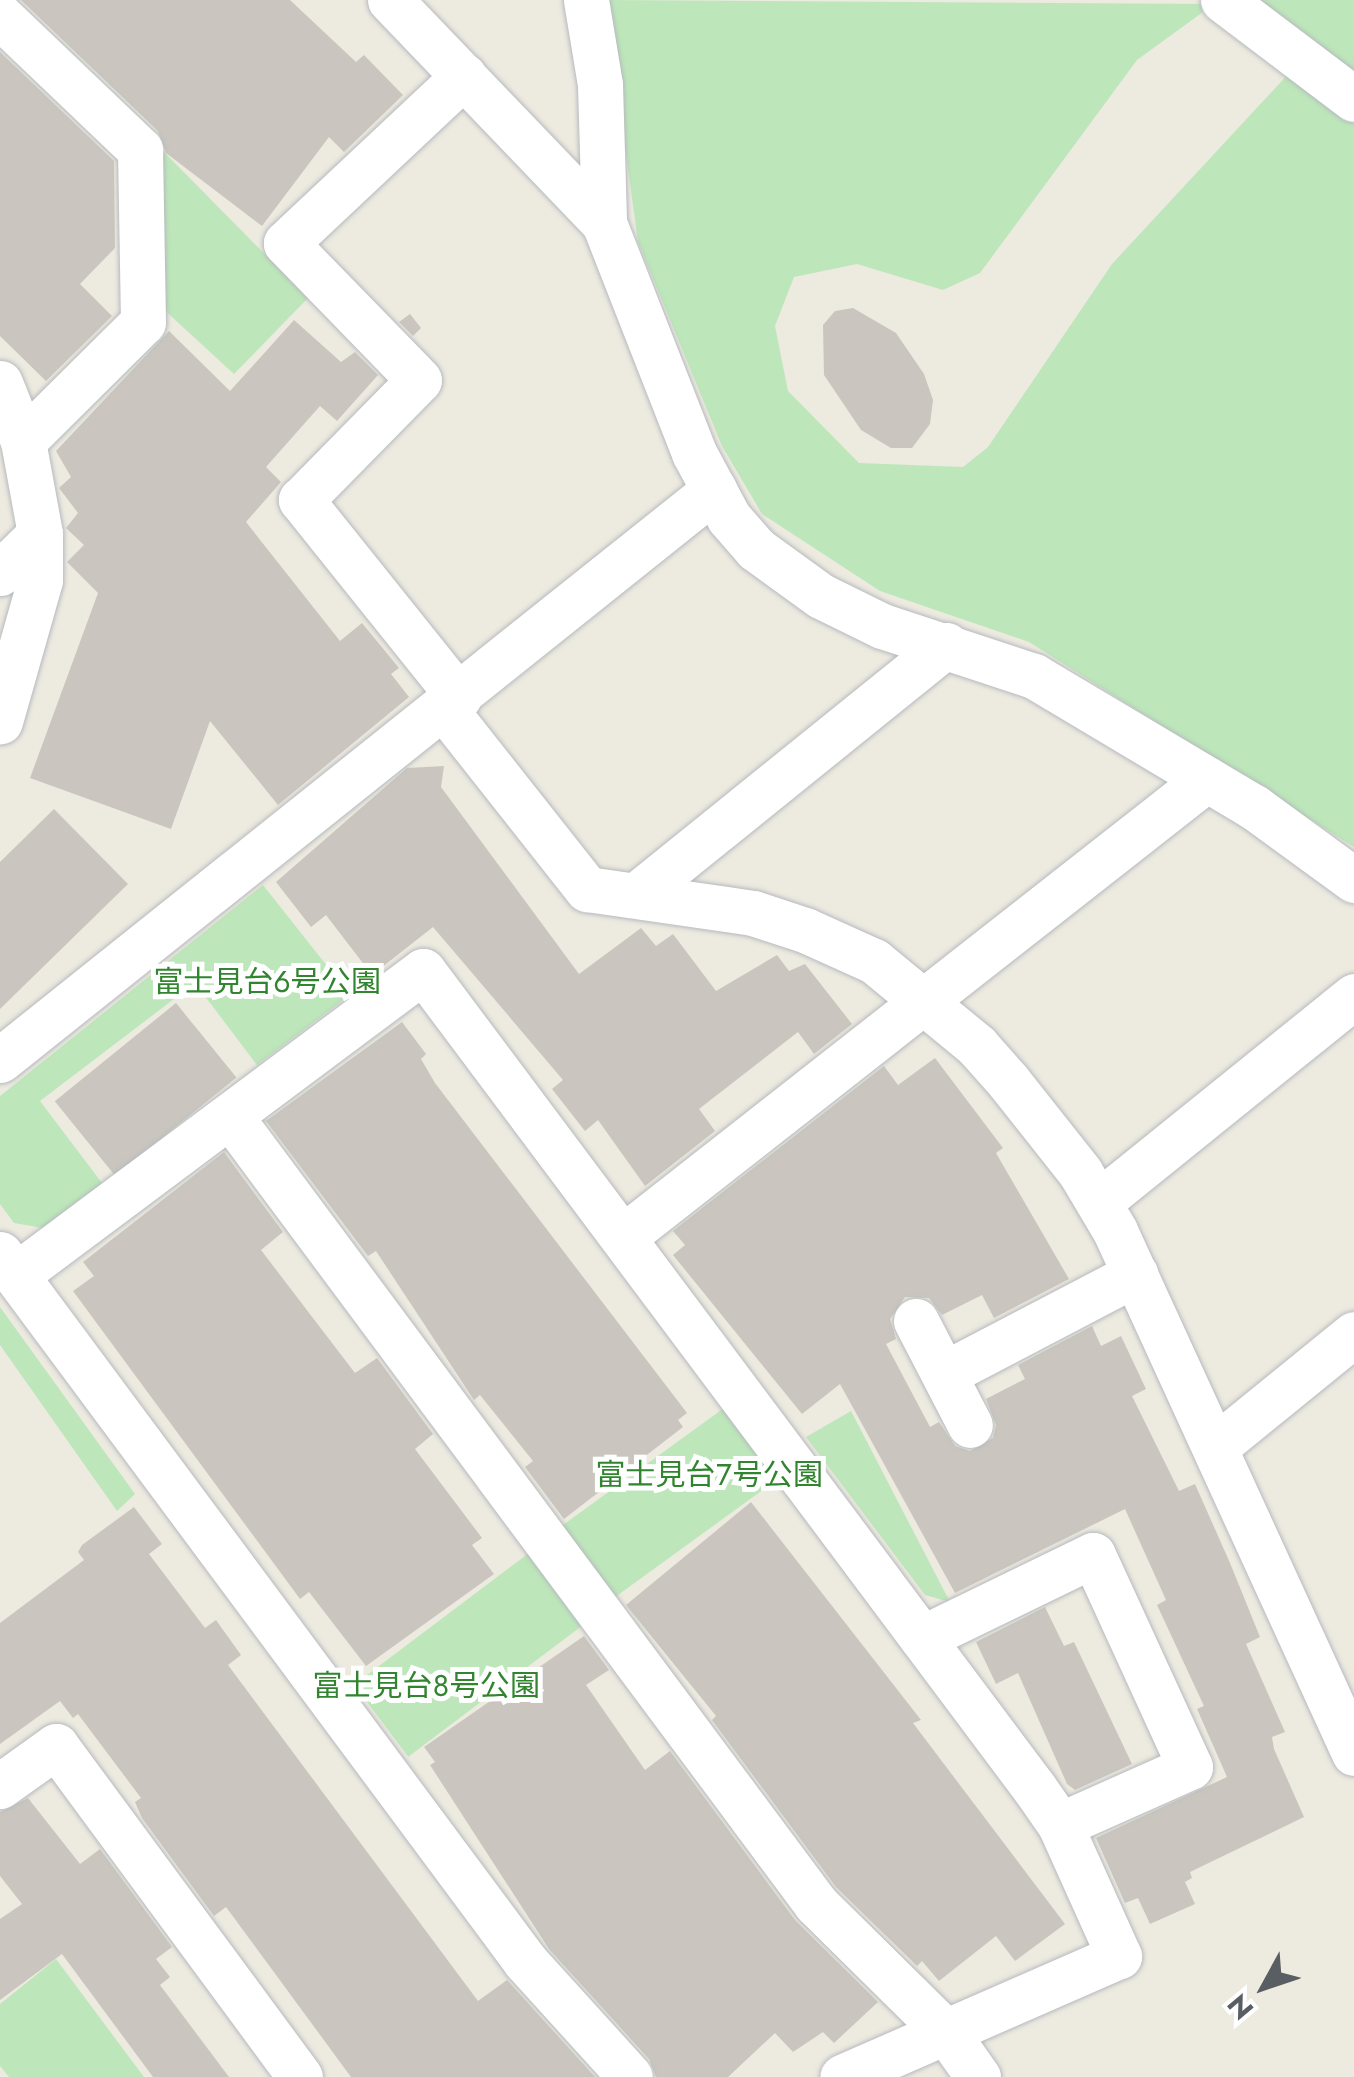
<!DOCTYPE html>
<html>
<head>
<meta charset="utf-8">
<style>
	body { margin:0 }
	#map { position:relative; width:1354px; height:2077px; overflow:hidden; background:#edeae0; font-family:Jost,"Noto Sans JP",sans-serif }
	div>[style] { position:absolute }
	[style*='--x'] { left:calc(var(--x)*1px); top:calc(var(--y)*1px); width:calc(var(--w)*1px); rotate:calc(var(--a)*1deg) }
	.green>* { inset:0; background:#bde7ba; transform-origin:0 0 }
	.building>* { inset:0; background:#cac6bf; transform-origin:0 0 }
	.roads { filter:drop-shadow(0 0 2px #b6babe) drop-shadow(0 0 2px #b6babe) }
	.street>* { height:45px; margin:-22.5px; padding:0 22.5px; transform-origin:22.5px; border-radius:22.5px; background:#fff }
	span { translate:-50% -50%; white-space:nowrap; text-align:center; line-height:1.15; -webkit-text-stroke:10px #fff; paint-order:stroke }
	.park-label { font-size:30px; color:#30852e }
	.north { position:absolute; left:1214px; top:1937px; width:100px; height:100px; -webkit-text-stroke:8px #fff; paint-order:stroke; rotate:230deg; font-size:28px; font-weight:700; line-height:40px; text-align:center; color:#595e63 }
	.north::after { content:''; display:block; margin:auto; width:35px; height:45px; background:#595e63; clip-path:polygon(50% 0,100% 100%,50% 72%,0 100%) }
</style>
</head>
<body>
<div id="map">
	<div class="green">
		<i style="clip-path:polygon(605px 0,1214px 4px,1137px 60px,980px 273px,943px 290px,857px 264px,794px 277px,775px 326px,788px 391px,859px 463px,963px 467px,988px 447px,1112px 264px,1291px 71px,1354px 122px,1354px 847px,1029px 642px,880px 591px,762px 514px,722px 446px,638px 242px)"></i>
		<i style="clip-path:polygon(1250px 0,1354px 0,1354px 81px)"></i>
		<i style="clip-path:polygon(162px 150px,308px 298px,234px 374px,161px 307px)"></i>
		<i style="clip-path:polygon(263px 885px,350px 995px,257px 1065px,195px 983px,40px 1101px,102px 1183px,43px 1228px,14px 1223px,0 1204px,0 1096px)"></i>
		<i style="clip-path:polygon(0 1307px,135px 1494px,117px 1511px,0 1345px)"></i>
		<i style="left:724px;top:1408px;width:89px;height:202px;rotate:54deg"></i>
		<i style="clip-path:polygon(851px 1411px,950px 1602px,925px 1595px,806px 1437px)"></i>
		<i style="left:529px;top:1553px;width:90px;height:219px;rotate:53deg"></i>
		<i style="clip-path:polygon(56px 1959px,144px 2077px,9px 2077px,0 2066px,0 2004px)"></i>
	</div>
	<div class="building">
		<i style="clip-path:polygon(21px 0,290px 0,356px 62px,364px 55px,403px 95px,344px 152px,329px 137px,262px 226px,166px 153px,158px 131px)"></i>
		<i style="clip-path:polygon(0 52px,114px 161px,115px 248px,80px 284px,112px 316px,46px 381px,0 336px)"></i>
		<i style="clip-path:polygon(853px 308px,896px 333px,924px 374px,933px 400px,930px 424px,912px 448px,891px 448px,861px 430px,824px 375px,823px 325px,835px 311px)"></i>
		<i style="clip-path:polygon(410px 314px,421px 328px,413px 336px,399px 322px)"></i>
		<i style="clip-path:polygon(294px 320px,341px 362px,355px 352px,378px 375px,337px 421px,320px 406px,266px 467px,281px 482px,246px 522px,340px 641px,362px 623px,399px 668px,391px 674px,409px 697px,278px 805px,210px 721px,171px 829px,30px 778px,98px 593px,67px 562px,84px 545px,66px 528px,78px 513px,59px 488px,71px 477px,56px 451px,169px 331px,230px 391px)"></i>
		<i style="clip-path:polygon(444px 766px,441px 787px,579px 974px,641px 928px,656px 946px,673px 934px,716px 991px,777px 955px,789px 971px,805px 964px,852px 1024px,814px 1054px,798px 1032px,699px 1109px,715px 1131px,645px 1186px,598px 1120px,585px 1131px,552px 1089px,563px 1080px,433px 927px,372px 975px,326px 915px,311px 927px,276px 882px,407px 768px)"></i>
		<i style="clip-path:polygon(54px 809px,128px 884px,0 1009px,0 862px)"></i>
		<i style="left:176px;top:1003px;width:96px;height:156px;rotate:51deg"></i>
		<i style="clip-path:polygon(402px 1022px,426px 1054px,421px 1059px,435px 1083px,687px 1413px,678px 1420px,683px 1427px,564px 1519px,525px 1467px,533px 1461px,480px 1395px,474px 1400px,376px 1251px,368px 1256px,266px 1121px)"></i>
		<i style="clip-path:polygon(935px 1058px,1003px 1148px,996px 1153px,1069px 1279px,994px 1318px,982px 1295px,942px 1315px,929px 1298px,905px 1297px,890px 1319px,896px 1339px,886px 1344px,930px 1427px,939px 1422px,955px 1446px,970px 1451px,993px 1438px,996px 1425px,986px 1399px,1025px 1379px,1018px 1365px,1092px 1326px,1101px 1346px,1121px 1336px,1146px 1389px,1132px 1396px,1179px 1491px,1195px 1484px,1230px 1563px,1260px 1637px,1246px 1644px,1285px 1732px,1272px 1737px,1274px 1749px,1304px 1817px,1190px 1872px,1192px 1878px,1185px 1882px,1195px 1904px,1150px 1924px,1138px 1898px,1125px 1903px,1096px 1838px,1227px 1777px,1197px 1709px,1204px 1706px,1157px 1605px,1166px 1600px,1125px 1509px,955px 1593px,840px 1384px,802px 1414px,673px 1255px,685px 1245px,673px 1231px,884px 1066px,898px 1085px)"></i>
		<i style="clip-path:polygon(224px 1152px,283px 1232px,261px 1250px,355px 1373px,377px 1358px,433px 1434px,415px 1449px,482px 1538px,472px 1545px,494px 1574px,366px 1666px,309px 1592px,300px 1599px,73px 1291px,94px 1276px,83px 1262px)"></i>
		<i style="clip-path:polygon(751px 1502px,921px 1720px,913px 1723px,1065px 1924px,1015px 1961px,996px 1936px,939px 1981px,922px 1961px,917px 1966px,836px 1887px,712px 1720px,716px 1716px,626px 1605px)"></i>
		<i style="clip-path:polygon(134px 1507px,162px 1544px,149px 1554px,205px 1628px,216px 1620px,241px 1655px,228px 1665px,478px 2001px,507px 1980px,595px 2077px,351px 2077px,226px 1907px,214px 1916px,142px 1818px,135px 1802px,141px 1798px,78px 1714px,73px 1718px,60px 1701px,0 1744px,0 1623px,84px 1560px,78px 1552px,82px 1545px)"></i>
		<i style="clip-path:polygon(1045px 1607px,1064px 1646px,1074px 1642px,1132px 1764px,1075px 1790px,1067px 1784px,1018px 1673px,996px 1684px,976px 1642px)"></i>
		<i style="clip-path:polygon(584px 1636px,609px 1670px,586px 1685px,645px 1770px,670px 1751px,795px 1920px,878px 2002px,834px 2043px,823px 2032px,793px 2052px,775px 2033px,728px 2077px,656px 2077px,649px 2059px,549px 1949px,430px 1765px,435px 1762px,424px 1747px)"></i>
		<i style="clip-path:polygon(28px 1798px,80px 1864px,100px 1849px,172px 1947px,156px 1959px,170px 1977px,160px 1985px,229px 2077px,153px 2077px,62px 1954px,0 2000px,0 1919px,22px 1904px,0 1876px,0 1812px)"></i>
	</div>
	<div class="roads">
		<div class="street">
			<i style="--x:390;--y:0;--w:309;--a:46.2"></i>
			<i style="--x:604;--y:223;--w:247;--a:68.6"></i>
			<i style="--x:694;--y:453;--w:74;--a:61.7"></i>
			<i style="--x:729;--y:518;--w:41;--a:48.9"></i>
			<i style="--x:756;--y:549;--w:80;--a:35.9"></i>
			<i style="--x:821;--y:596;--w:68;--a:26.2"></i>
			<i style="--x:882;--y:626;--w:160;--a:18.2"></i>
			<i style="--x:1034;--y:676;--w:256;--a:30.8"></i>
			<i style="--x:1254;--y:807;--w:124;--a:36.1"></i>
			<i style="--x:586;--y:0;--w:86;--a:80.6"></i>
			<i style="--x:600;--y:85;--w:138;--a:88.3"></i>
			<i style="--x:1223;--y:0;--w:164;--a:37.1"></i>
			<i style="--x:0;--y:16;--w:194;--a:43.7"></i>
			<i style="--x:140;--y:150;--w:172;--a:89"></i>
			<i style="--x:143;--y:322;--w:169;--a:135.2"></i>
			<i style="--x:0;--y:383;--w:62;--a:68.4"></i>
			<i style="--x:23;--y:441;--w:95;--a:79.6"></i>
			<i style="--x:40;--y:534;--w:46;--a:90"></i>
			<i style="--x:40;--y:580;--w:147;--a:105.8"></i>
			<i style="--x:0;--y:573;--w:56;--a:-44.3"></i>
			<i style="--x:459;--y:697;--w:253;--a:-128.7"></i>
			<i style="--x:301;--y:500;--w:168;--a:-45.5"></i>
			<i style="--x:419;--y:380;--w:191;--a:-134.2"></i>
			<i style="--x:286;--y:243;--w:244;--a:-43.2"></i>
			<i style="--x:444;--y:708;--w:231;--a:51.7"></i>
			<i style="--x:587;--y:889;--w:168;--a:8.2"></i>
			<i style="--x:753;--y:913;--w:55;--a:18.1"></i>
			<i style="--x:805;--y:930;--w:76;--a:24.2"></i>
			<i style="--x:874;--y:961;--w:134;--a:39.5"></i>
			<i style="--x:977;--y:1046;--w:47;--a:48.5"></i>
			<i style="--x:1008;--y:1081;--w:116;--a:51.6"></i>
			<i style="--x:1080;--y:1172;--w:69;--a:59.3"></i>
			<i style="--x:1115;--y:1231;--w:574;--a:65.4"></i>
			<i style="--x:639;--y:893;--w:395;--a:-38.9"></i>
			<i style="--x:0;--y:1060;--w:914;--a:-38.6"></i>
			<i style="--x:230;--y:1116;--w:982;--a:53.36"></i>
			<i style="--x:816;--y:1904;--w:184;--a:44.6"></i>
			<i style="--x:947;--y:2033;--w:54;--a:54.8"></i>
			<i style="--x:1099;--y:1202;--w:328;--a:-38.9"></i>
			<i style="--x:623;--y:1237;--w:742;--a:-38.11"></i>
			<i style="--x:0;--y:1254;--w:881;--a:53.4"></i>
			<i style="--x:525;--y:1961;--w:156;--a:47.8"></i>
			<i style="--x:16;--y:1275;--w:508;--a:-36.76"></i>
			<i style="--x:423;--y:971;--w:1022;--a:53.2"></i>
			<i style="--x:1035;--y:1789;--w:44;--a:55.2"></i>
			<i style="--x:1060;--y:1825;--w:144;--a:65.8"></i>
			<i style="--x:1119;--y:1956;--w:302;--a:156.4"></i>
			<i style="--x:916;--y:1321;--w:117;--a:62.6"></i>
			<i style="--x:944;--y:1374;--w:216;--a:-27.6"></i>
			<i style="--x:1215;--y:1447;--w:179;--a:-39.1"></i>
			<i style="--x:922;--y:1638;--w:190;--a:-25.9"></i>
			<i style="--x:1093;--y:1555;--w:233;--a:65.4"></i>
			<i style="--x:1190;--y:1767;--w:142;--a:156"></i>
			<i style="--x:0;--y:1786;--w:69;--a:-35.5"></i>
			<i style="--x:56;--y:1746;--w:411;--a:53.6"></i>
		</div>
	</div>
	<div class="park-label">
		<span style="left:267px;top:982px">富士見台６号公園</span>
		<span style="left:709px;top:1475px">富士見台７号公園</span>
		<span style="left:426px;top:1686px">富士見台８号公園</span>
	</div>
	<div class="north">N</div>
</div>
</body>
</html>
